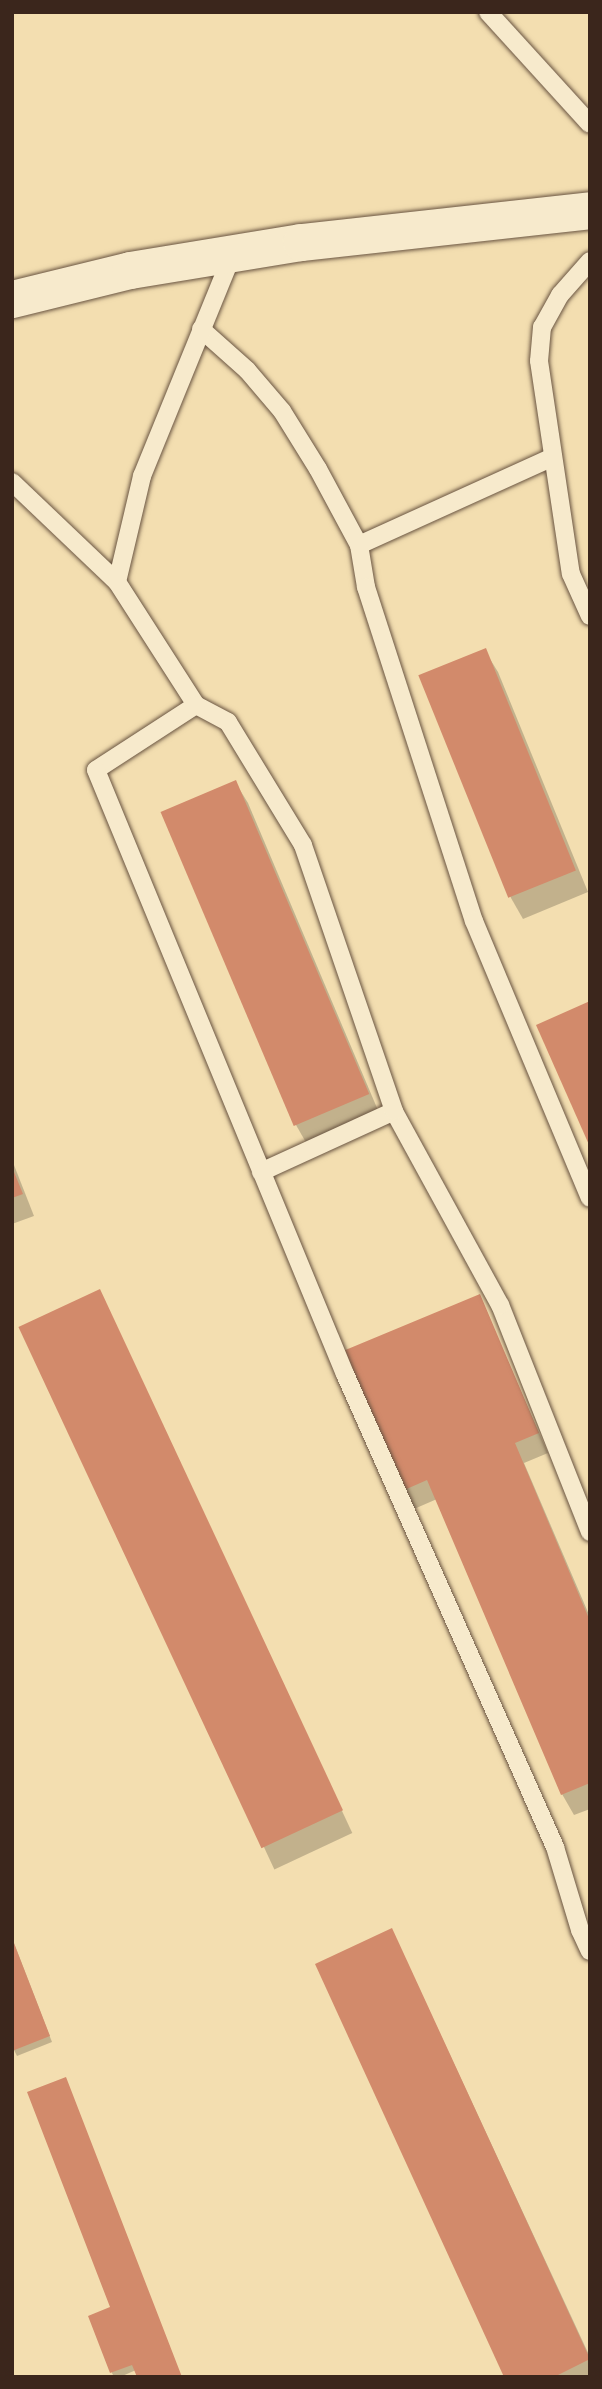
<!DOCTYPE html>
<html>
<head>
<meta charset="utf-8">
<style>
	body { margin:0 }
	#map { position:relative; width:602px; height:2389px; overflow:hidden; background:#f3deb0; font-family:Vollkorn,serif }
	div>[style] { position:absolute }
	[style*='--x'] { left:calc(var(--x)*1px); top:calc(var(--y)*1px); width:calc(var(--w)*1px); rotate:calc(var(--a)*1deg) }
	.shadow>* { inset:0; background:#0003; transform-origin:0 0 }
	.building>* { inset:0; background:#d28a6b; transform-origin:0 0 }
	.roads { filter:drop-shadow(0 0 2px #695441) drop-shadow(0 0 2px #695441) }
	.service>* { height:18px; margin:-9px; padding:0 9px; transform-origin:9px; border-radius:9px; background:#f7eacc }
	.minor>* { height:37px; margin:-18.5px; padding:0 18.5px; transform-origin:18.5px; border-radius:18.5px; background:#f7eacc }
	span { translate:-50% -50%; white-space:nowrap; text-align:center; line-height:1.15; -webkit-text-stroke:5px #f7eacc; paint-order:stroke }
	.frame { position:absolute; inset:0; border:14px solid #3b261c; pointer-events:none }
</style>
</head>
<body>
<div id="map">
	<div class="shadow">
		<i style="clip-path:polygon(485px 651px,498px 672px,588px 892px,523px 919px,511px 898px,421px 677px)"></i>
		<i style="clip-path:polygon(235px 782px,248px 803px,380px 1115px,308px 1146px,296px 1125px)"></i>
		<i style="clip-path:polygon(12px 1160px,34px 1216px,12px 1224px)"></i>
		<i style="left:100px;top:1292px;width:597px;height:86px;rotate:65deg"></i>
		<i style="clip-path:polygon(479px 1296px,548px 1453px,524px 1463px,590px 1617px,590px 1809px,574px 1815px,562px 1794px,437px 1499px,414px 1509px,404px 1490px)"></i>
		<i style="clip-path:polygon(392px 1930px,590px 2357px,590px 2377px,506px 2377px)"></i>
		<i style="clip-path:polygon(12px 1938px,52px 2042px,17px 2056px,12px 2046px)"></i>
		<i style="clip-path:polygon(112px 2308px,136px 2370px,120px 2377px,114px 2377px,112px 2373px,91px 2317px)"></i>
	</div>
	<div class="building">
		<i style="left:486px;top:648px;width:240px;height:73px;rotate:68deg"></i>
		<i style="left:236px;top:780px;width:341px;height:82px;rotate:67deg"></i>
		<i style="clip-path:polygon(590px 1001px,590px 1147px,536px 1025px)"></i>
		<i style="clip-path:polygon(12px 1167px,23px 1194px,12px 1198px)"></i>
		<i style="left:100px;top:1289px;width:575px;height:90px;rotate:65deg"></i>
		<i style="clip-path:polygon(480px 1294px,539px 1433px,515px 1443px,590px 1621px,590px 1783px,561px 1795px,427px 1480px,402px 1491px,343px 1351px)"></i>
		<i style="clip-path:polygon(392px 1928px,590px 2359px,554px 2377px,504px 2377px,315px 1964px)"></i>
		<i style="clip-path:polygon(12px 1938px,50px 2036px,12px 2051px)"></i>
		<i style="clip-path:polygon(66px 2077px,182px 2377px,137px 2377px,132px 2365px,110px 2373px,88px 2316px,110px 2307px,27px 2092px)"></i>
	</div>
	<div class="roads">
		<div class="service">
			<i style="--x:488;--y:12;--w:151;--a:47.7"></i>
			<i style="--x:590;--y:261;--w:45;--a:131.4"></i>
			<i style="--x:560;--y:295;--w:37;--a:119"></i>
			<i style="--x:542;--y:327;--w:34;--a:95"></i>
			<i style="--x:539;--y:361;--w:215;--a:81.5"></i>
			<i style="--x:571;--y:574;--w:46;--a:65.7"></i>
			<i style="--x:201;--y:329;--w:62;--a:41.7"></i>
			<i style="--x:247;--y:370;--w:54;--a:49.5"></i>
			<i style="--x:282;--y:411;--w:68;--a:58.2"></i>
			<i style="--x:318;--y:469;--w:86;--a:61.7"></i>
			<i style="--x:359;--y:545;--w:43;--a:80.5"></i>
			<i style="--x:366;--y:587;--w:351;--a:72.1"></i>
			<i style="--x:474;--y:921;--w:300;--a:67.3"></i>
			<i style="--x:12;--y:482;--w:145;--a:43.6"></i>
			<i style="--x:359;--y:545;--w:213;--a:-24.4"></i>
			<i style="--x:196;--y:705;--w:146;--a:-122.7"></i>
			<i style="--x:117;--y:582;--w:109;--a:-76.7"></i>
			<i style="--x:142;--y:476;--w:239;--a:-67.8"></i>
			<i style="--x:261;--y:1172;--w:146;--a:-24.6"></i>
			<i style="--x:590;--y:1532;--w:244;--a:-111.6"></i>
			<i style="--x:500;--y:1305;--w:221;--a:-118.7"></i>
			<i style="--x:394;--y:1111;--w:281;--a:-108.9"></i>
			<i style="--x:303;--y:845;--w:144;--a:-121.4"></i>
			<i style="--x:228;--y:722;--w:36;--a:-152"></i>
			<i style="--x:196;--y:705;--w:119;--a:147"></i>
			<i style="--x:96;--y:770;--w:653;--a:67.6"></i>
			<i style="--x:345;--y:1374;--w:518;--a:66.06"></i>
			<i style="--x:555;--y:1847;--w:87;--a:73.2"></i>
			<i style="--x:580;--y:1930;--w:23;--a:65"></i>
		</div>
		<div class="minor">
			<i style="--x:12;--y:299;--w:122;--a:-13.8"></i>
			<i style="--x:130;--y:270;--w:173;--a:-9.3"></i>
			<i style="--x:301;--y:242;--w:291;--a:-6.3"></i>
		</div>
	</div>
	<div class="frame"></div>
</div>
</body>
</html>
